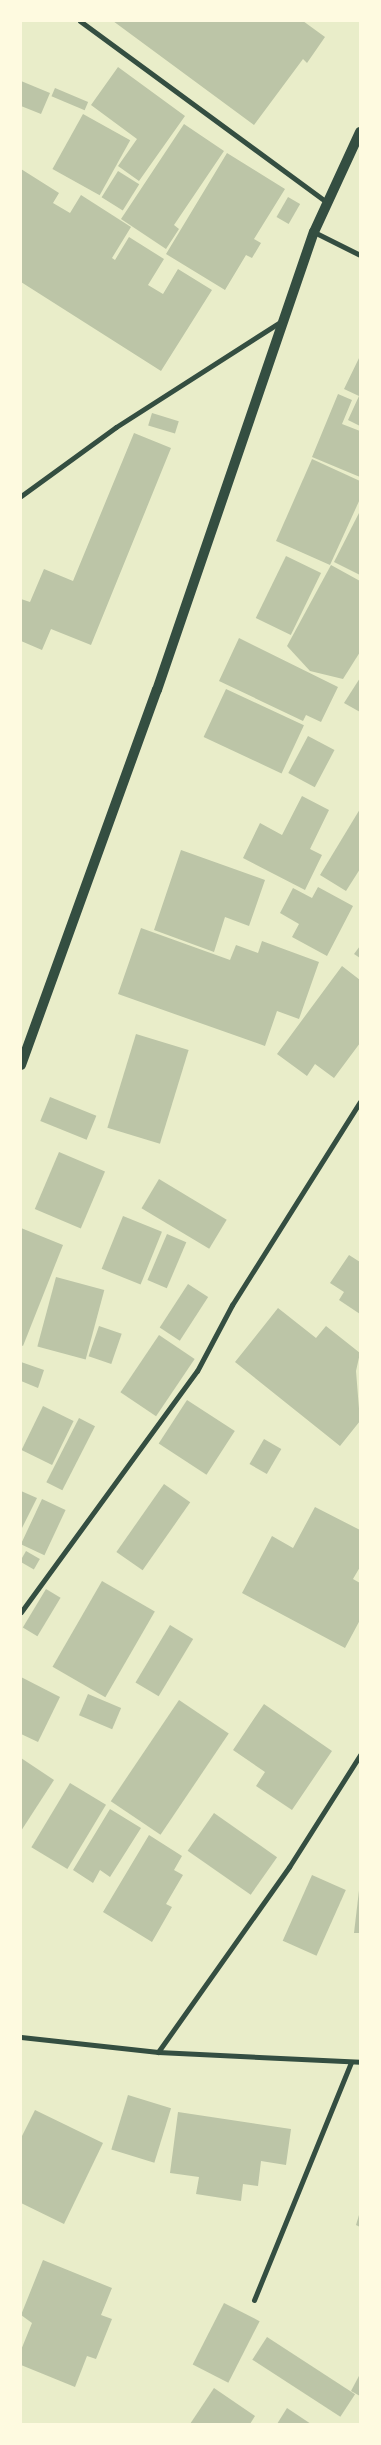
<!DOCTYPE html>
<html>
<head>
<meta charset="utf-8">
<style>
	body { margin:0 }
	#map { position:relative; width:381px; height:2445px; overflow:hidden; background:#e9edc9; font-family:Roboto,sans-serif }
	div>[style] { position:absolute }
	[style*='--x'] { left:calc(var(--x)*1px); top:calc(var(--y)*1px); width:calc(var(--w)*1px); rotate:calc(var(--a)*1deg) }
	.building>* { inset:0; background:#bcc5a7; transform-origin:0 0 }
	.minor>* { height:5px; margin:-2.5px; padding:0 2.5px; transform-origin:2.5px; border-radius:2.5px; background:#344e41 }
	.secondary>* { height:10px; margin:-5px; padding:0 5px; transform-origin:5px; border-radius:5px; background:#344e41 }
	span { translate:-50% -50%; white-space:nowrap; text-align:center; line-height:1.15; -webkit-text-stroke:4px #fefae0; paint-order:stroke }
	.frame { position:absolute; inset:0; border:22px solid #fefae0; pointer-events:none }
</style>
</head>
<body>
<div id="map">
	<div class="building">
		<i style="clip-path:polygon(113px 21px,303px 21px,325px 37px,307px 63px,303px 59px,254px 125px)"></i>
		<i style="clip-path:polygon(118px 67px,185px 116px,139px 181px,118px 166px,137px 139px,91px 105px)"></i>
		<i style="clip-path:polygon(21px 81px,50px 93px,41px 114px,21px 106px)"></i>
		<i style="left:55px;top:88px;width:36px;height:9px;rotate:23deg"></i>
		<i style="left:83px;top:114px;width:54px;height:63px;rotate:29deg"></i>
		<i style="clip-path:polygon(184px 124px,224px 151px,174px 225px,179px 229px,166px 249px,121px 219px)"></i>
		<i style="clip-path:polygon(227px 153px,285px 189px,254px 239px,261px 243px,252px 258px,246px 255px,225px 290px,166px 254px)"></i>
		<i style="clip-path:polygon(21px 169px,59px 193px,53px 203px,70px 213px,81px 195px,131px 227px,112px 258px,115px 260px,129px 237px,164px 259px,148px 285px,163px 294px,178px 269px,212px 290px,161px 371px,21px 282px)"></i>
		<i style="left:118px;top:171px;width:25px;height:31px;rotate:32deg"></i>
		<i style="left:288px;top:197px;width:14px;height:23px;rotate:30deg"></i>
		<i style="clip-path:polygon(360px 356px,360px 426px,348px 420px,359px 396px,344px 389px)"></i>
		<i style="clip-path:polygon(338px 394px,352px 400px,342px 424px,360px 431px,360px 477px,312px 457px)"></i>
		<i style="left:152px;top:413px;width:28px;height:13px;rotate:17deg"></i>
		<i style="clip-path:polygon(134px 433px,171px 448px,91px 645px,51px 629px,42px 650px,21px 641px,21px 599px,30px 602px,44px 569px,73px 581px)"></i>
		<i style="clip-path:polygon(312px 459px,360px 481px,360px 499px,330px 565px,276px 541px)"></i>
		<i style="clip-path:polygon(360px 511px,360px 575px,334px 562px)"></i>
		<i style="left:286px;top:556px;width:39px;height:69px;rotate:26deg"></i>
		<i style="clip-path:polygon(331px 565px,360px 581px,360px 652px,343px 679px,310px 671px,287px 646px)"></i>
		<i style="clip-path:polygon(239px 638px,338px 687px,321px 722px,306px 715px,303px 721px,219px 681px)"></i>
		<i style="clip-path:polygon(360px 678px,360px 712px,344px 703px)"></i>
		<i style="left:226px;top:689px;width:86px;height:53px;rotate:25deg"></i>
		<i style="left:308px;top:736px;width:30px;height:42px;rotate:28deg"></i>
		<i style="clip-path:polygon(302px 796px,329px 810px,310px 849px,322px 855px,305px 890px,243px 858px,260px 823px,282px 835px)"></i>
		<i style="clip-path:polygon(360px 809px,360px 869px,346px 891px,320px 875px)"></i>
		<i style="clip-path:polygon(181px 850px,265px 880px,249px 926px,225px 917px,214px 952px,154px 930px)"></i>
		<i style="clip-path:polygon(318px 887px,353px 906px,327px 956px,292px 937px,299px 924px,280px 913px,293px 888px,312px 898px)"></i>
		<i style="clip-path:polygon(141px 928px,230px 960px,236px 945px,258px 953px,262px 941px,319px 962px,299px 1019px,277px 1011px,265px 1046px,118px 994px)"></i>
		<i style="clip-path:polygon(360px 946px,360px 958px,354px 954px)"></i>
		<i style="clip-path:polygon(342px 966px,360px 980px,360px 1043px,334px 1078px,315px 1064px,307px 1076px,277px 1054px)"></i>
		<i style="left:136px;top:1034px;width:55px;height:98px;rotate:17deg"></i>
		<i style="left:50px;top:1097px;width:50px;height:26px;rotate:22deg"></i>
		<i style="left:59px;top:1152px;width:50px;height:62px;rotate:23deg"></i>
		<i style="left:159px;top:1179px;width:79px;height:34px;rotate:31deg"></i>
		<i style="left:123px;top:1216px;width:42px;height:57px;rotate:22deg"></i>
		<i style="clip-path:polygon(21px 1228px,63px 1245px,23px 1346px,21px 1345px)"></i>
		<i style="left:167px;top:1234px;width:21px;height:50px;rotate:23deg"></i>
		<i style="clip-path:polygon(349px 1255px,360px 1262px,360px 1314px,339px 1300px,344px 1292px,330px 1283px)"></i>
		<i style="left:56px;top:1277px;width:50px;height:72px;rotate:15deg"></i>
		<i style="left:188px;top:1284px;width:24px;height:52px;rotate:33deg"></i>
		<i style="clip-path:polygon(278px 1308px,316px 1338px,326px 1326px,360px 1353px,356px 1371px,360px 1421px,340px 1446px,235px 1362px)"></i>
		<i style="left:99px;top:1326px;width:24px;height:32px;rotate:19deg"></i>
		<i style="left:159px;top:1335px;width:43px;height:69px;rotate:34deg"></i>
		<i style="clip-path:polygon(21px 1362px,44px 1370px,38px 1388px,21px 1381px)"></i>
		<i style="left:187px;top:1400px;width:57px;height:52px;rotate:33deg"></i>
		<i style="left:43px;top:1406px;width:34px;height:49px;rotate:26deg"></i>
		<i style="left:79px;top:1418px;width:18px;height:72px;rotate:27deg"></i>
		<i style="left:264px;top:1439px;width:20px;height:29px;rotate:30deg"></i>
		<i style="left:164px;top:1484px;width:32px;height:83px;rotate:35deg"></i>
		<i style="clip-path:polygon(21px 1491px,37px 1498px,21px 1530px)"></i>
		<i style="left:42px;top:1499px;width:26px;height:50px;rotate:25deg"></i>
		<i style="clip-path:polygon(315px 1507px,360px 1530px,360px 1567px,353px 1579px,360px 1583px,360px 1620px,345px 1648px,242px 1593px,272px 1536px,293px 1548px)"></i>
		<i style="left:26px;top:1551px;width:16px;height:12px;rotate:30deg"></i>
		<i style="left:102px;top:1581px;width:61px;height:99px;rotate:30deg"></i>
		<i style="left:46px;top:1589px;width:17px;height:45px;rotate:31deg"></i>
		<i style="left:170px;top:1625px;width:27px;height:67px;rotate:31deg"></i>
		<i style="clip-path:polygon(21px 1677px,60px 1697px,38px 1742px,21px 1734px)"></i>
		<i style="left:88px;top:1694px;width:36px;height:23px;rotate:23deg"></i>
		<i style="left:179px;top:1700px;width:60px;height:122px;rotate:34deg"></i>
		<i style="clip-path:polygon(264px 1704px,332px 1751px,292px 1810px,256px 1786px,265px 1772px,233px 1750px)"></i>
		<i style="clip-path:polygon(21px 1758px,54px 1780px,21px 1831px)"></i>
		<i style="left:70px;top:1783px;width:42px;height:75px;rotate:31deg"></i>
		<i style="clip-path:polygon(110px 1809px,141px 1828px,110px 1877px,100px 1870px,93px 1883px,73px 1870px)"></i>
		<i style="left:214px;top:1813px;width:77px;height:46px;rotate:35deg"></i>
		<i style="clip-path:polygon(149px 1835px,182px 1856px,174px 1870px,183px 1875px,166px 1904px,172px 1907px,152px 1942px,103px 1912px)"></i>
		<i style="left:312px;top:1875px;width:37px;height:72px;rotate:24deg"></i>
		<i style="clip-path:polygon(360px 1882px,360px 1933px,354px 1933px)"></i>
		<i style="left:128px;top:2095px;width:45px;height:57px;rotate:17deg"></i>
		<i style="clip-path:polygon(35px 2110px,103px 2143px,64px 2224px,21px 2203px,21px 2138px)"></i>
		<i style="clip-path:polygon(178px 2112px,291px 2129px,286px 2165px,261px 2161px,258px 2186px,243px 2184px,241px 2201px,196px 2194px,199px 2177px,170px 2173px)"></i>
		<i style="clip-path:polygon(359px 2215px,360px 2215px,360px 2227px,356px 2225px)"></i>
		<i style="clip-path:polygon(43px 2260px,112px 2288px,101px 2315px,112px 2319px,96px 2359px,87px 2356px,75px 2387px,21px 2365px,21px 2350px,32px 2323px,21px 2315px)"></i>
		<i style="left:224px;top:2303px;width:40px;height:69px;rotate:27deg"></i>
		<i style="left:267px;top:2337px;width:105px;height:27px;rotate:33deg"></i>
		<i style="clip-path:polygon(360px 2374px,360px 2396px,351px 2391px)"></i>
		<i style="clip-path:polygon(214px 2388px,255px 2416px,250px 2424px,190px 2424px)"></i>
		<i style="clip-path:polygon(287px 2408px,311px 2424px,277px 2424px)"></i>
	</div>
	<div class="minor">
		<i style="--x:80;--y:21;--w:305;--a:36.3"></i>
		<i style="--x:314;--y:232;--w:51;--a:26.6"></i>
		<i style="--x:21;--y:496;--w:117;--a:-36"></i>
		<i style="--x:116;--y:427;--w:197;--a:-32.6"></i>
		<i style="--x:21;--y:1612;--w:298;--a:-53.9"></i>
		<i style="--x:197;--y:1371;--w:75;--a:-62.1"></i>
		<i style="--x:232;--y:1305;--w:240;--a:-57.8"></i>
		<i style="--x:21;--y:2037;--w:138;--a:6.2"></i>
		<i style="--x:158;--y:2052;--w:202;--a:2.8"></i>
		<i style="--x:158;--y:2052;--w:227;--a:-54.7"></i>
		<i style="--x:289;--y:1867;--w:133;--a:-57.6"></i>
		<i style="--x:254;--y:2300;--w:257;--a:-67.8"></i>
	</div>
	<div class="secondary">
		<i style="--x:21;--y:1065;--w:399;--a:-70.1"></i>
		<i style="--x:157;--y:690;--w:484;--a:-71.1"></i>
		<i style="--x:314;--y:232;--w:110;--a:-65.3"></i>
	</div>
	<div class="frame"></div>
</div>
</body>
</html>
